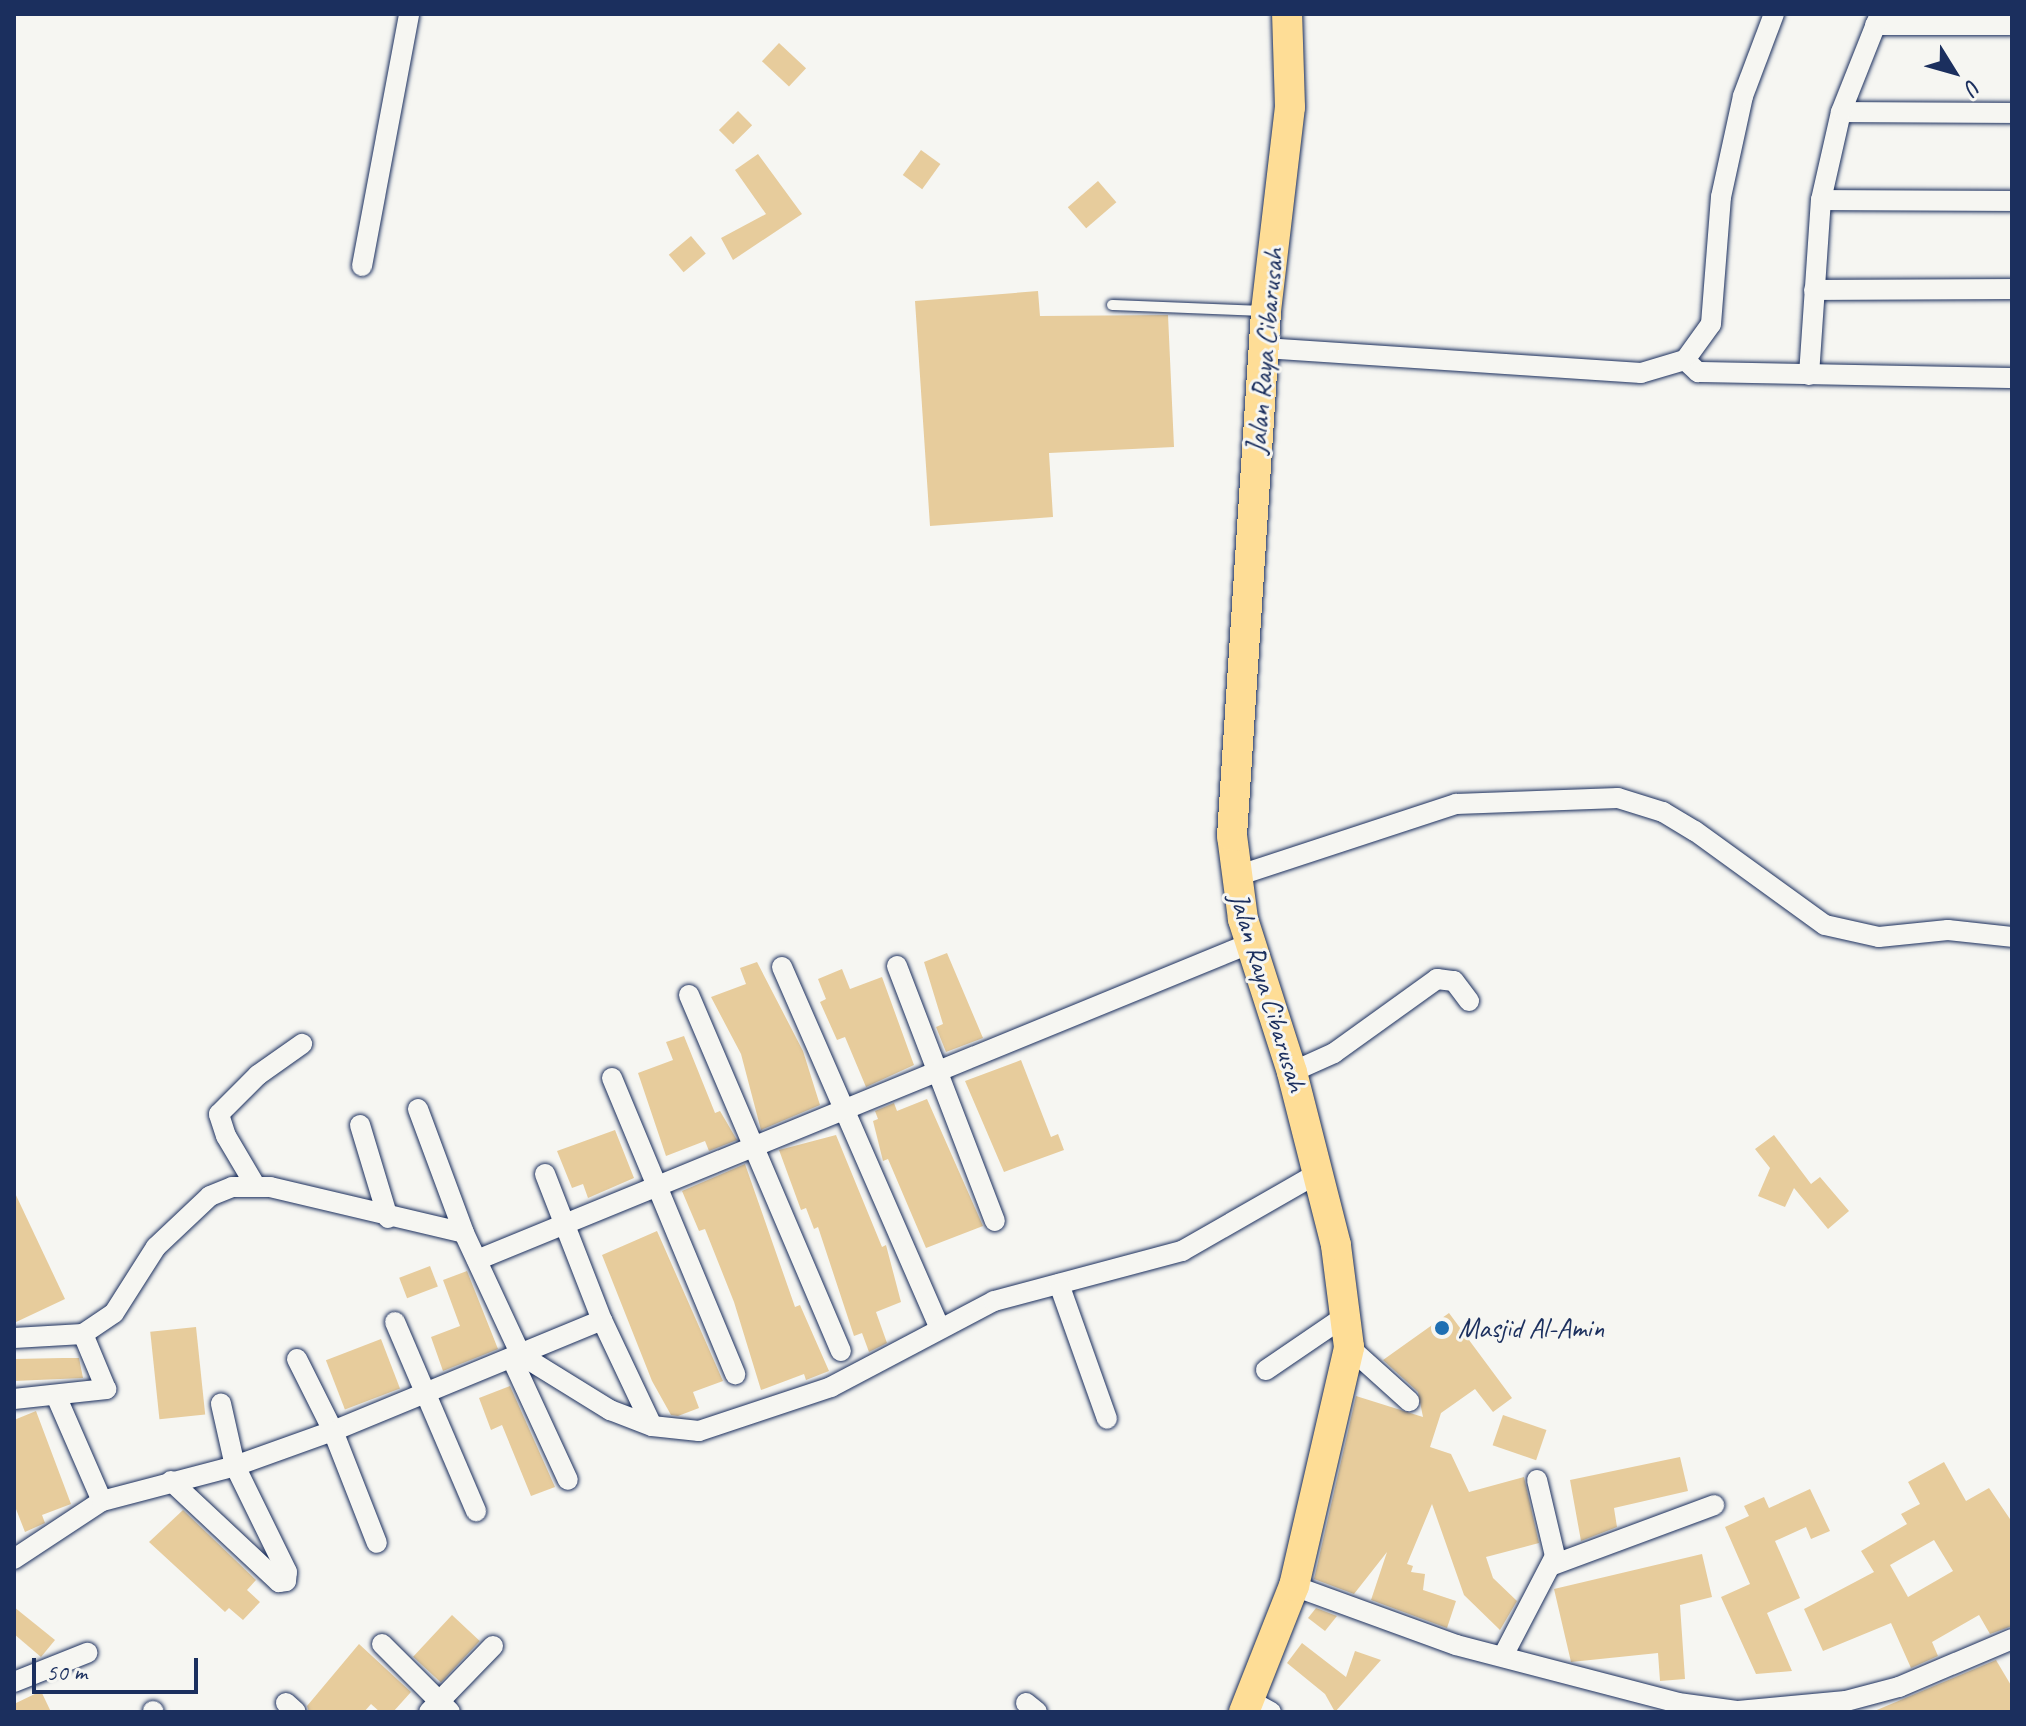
<!DOCTYPE html>
<html>
<head>
<meta charset="utf-8">
<style>
	body { margin:0 }
	#map { position:relative; width:2026px; height:1726px; overflow:hidden; background:#f6f6f2; font-family:Caveat,sans-serif }
	div>[style] { position:absolute }
	[style*='--x'] { left:calc(var(--x)*1px); top:calc(var(--y)*1px); width:calc(var(--w)*1px); rotate:calc(var(--a)*1deg) }
	.building>* { inset:0; background:#e7cc9c; transform-origin:0 0 }
	.roads { filter:drop-shadow(0 0 2px #1b2f5e) drop-shadow(0 0 2px #1b2f5e) }
	.lane>* { height:10px; margin:-5px; padding:0 5px; transform-origin:5px; border-radius:5px; background:#f6f6f2 }
	.street>* { height:20px; margin:-10px; padding:0 10px; transform-origin:10px; border-radius:10px; background:#f6f6f2 }
	.primary>* { height:30px; margin:-15px; padding:0 15px; transform-origin:15px; border-radius:15px; background:#fedd96 }
	.dots>* { width:22px; height:22px; translate:-50% -50%; box-sizing:border-box; border:4px solid #f6f6f2; border-radius:50% }
	span { translate:-50% -50%; white-space:nowrap; text-align:center; line-height:1.15; -webkit-text-stroke:6px #f6f6f2; paint-order:stroke }
	.street-label { font-size:28px; color:#1b2f5e }
	.poi-label { font-size:28px; color:#1b2f5e }
	.left { translate:0 -50%; text-align:left }
	.frame { position:absolute; inset:0; border:16px solid #1b2f5e; pointer-events:none }
	.north { position:absolute; left:1914px; top:32px; width:80px; height:80px; -webkit-text-stroke:6px #f6f6f2; paint-order:stroke; rotate:127deg; font-size:22px; font-weight:700; line-height:32px; text-align:center; color:#1b2f5e }
	.north::after { content:''; display:block; margin:auto; width:28px; height:36px; background:#1b2f5e; clip-path:polygon(50% 0,100% 100%,50% 72%,0 100%) }
	.scale { position:absolute; left:32px; top:1658px; width:166px; height:36px; box-sizing:border-box; border:4px solid #1b2f5e; border-top:0; padding-left:10px; font-size:24px; line-height:28px; white-space:nowrap; color:#1b2f5e; -webkit-text-stroke:6px #f6f6f2; paint-order:stroke }
</style>
</head>
<body>
<div id="map">
	<div class="building">
		<i style="left:779px;top:43px;width:37px;height:25px;rotate:43deg"></i>
		<i style="left:738px;top:111px;width:20px;height:27px;rotate:45deg"></i>
		<i style="left:921px;top:150px;width:24px;height:31px;rotate:36deg"></i>
		<i style="clip-path:polygon(758px 154px,802px 214px,733px 260px,721px 238px,766px 214px,735px 170px)"></i>
		<i style="left:1098px;top:181px;width:28px;height:40px;rotate:49deg"></i>
		<i style="left:691px;top:236px;width:23px;height:29px;rotate:50deg"></i>
		<i style="clip-path:polygon(1038px 291px,1040px 316px,1168px 315px,1174px 447px,1049px 453px,1053px 517px,930px 526px,915px 301px)"></i>
		<i style="clip-path:polygon(947px 953px,983px 1038px,946px 1052px,936px 1027px,943px 1024px,924px 962px)"></i>
		<i style="clip-path:polygon(757px 962px,803px 1051px,820px 1105px,761px 1130px,741px 1054px,711px 997px,746px 984px,740px 968px)"></i>
		<i style="clip-path:polygon(842px 969px,850px 989px,882px 977px,914px 1065px,866px 1087px,845px 1037px,837px 1040px,820px 1002px,826px 999px,818px 979px)"></i>
		<i style="clip-path:polygon(684px 1036px,715px 1113px,720px 1111px,737px 1140px,709px 1151px,705px 1141px,666px 1156px,638px 1073px,673px 1060px,666px 1042px)"></i>
		<i style="clip-path:polygon(1021px 1060px,1051px 1137px,1058px 1134px,1064px 1150px,1004px 1172px,965px 1081px)"></i>
		<i style="clip-path:polygon(927px 1099px,983px 1226px,926px 1248px,888px 1159px,883px 1161px,873px 1121px,878px 1119px,875px 1111px,894px 1103px,897px 1111px)"></i>
		<i style="clip-path:polygon(615px 1130px,634px 1178px,588px 1198px,583px 1184px,572px 1188px,557px 1151px)"></i>
		<i style="clip-path:polygon(836px 1135px,882px 1247px,886px 1245px,901px 1302px,876px 1312px,887px 1343px,869px 1352px,862px 1333px,854px 1336px,818px 1227px,814px 1229px,806px 1208px,801px 1210px,779px 1150px)"></i>
		<i style="clip-path:polygon(1774px 1135px,1811px 1184px,1820px 1177px,1849px 1211px,1828px 1229px,1794px 1188px,1785px 1207px,1758px 1196px,1770px 1168px,1755px 1149px)"></i>
		<i style="clip-path:polygon(745px 1164px,795px 1307px,800px 1305px,829px 1371px,806px 1380px,804px 1374px,761px 1390px,734px 1302px,705px 1229px,699px 1231px,682px 1191px)"></i>
		<i style="clip-path:polygon(14px 1191px,65px 1299px,14px 1323px)"></i>
		<i style="clip-path:polygon(657px 1231px,723px 1381px,693px 1392px,699px 1408px,678px 1416px,671px 1415px,652px 1381px,602px 1255px)"></i>
		<i style="left:430px;top:1266px;width:22px;height:33px;rotate:69deg"></i>
		<i style="clip-path:polygon(467px 1271px,498px 1349px,443px 1371px,431px 1337px,460px 1326px,443px 1280px)"></i>
		<i style="clip-path:polygon(1449px 1313px,1512px 1398px,1493px 1412px,1475px 1389px,1441px 1413px,1430px 1447px,1451px 1454px,1469px 1492px,1524px 1477px,1539px 1543px,1486px 1557px,1493px 1578px,1517px 1601px,1500px 1630px,1464px 1595px,1432px 1504px,1407px 1564px,1413px 1566px,1411px 1572px,1425px 1574px,1423px 1590px,1456px 1601px,1447px 1628px,1371px 1600px,1387px 1552px,1354px 1594px,1314px 1579px,1356px 1396px,1423px 1417px,1418px 1392px,1383px 1360px)"></i>
		<i style="left:196px;top:1327px;width:88px;height:46px;rotate:84deg"></i>
		<i style="left:381px;top:1339px;width:53px;height:59px;rotate:69deg"></i>
		<i style="clip-path:polygon(63px 1358px,79px 1358px,83px 1378px,14px 1381px,14px 1359px)"></i>
		<i style="clip-path:polygon(510px 1386px,555px 1487px,531px 1496px,502px 1425px,491px 1430px,479px 1398px)"></i>
		<i style="clip-path:polygon(36px 1411px,71px 1504px,42px 1515px,45px 1523px,25px 1532px,14px 1504px,14px 1420px)"></i>
		<i style="left:1503px;top:1415px;width:46px;height:32px;rotate:19deg"></i>
		<i style="clip-path:polygon(1680px 1457px,1688px 1491px,1614px 1508px,1617px 1527px,1581px 1541px,1570px 1480px)"></i>
		<i style="clip-path:polygon(evenodd,1944px 1462px,1966px 1501px,1989px 1488px,2012px 1522px,2012px 1626px,1990px 1634px,1979px 1615px,1932px 1642px,1938px 1656px,1911px 1668px,1891px 1623px,1823px 1651px,1804px 1609px,1874px 1572px,1861px 1551px,1907px 1524px,1901px 1514px,1920px 1504px,1908px 1482px,1944px 1462px,1934px 1540px,1953px 1571px,1908px 1597px,1890px 1565px,1934px 1540px)"></i>
		<i style="clip-path:polygon(1810px 1489px,1830px 1531px,1811px 1539px,1806px 1527px,1775px 1541px,1800px 1598px,1767px 1613px,1792px 1671px,1756px 1674px,1721px 1597px,1750px 1584px,1725px 1527px,1749px 1516px,1744px 1506px,1764px 1497px,1769px 1508px)"></i>
		<i style="clip-path:polygon(183px 1510px,256px 1580px,247px 1590px,260px 1602px,243px 1620px,229px 1608px,225px 1612px,149px 1542px)"></i>
		<i style="clip-path:polygon(1702px 1554px,1712px 1597px,1680px 1605px,1685px 1679px,1660px 1681px,1658px 1653px,1571px 1662px,1554px 1589px)"></i>
		<i style="clip-path:polygon(14px 1607px,55px 1640px,41px 1657px,14px 1634px)"></i>
		<i style="clip-path:polygon(1316px 1608px,1337px 1616px,1325px 1631px,1308px 1618px)"></i>
		<i style="left:452px;top:1615px;width:38px;height:57px;rotate:43deg"></i>
		<i style="clip-path:polygon(1302px 1643px,1346px 1677px,1355px 1651px,1381px 1660px,1335px 1712px,1325px 1694px,1287px 1663px)"></i>
		<i style="clip-path:polygon(359px 1644px,411px 1692px,393px 1712px,380px 1712px,371px 1704px,364px 1712px,309px 1712px,307px 1706px)"></i>
		<i style="clip-path:polygon(1996px 1660px,2012px 1687px,2012px 1712px,1872px 1712px)"></i>
		<i style="clip-path:polygon(41px 1691px,51px 1712px,14px 1712px,14px 1704px)"></i>
	</div>
	<div class="roads">
		<div class="lane">
			<i style="--x:1112;--y:305;--w:152;--a:2.3"></i>
		</div>
		<div class="street">
			<i style="--x:1875;--y:25;--w:137;--a:0"></i>
			<i style="--x:1841;--y:112;--w:171;--a:0.3"></i>
			<i style="--x:1821;--y:200;--w:191;--a:0.3"></i>
			<i style="--x:362;--y:266;--w:256;--a:-79.4"></i>
			<i style="--x:1814;--y:290;--w:198;--a:-0.3"></i>
			<i style="--x:1264;--y:348;--w:378;--a:3.8"></i>
			<i style="--x:1641;--y:373;--w:46;--a:-16.5"></i>
			<i style="--x:1685;--y:360;--w:44;--a:-54.2"></i>
			<i style="--x:1711;--y:324;--w:127;--a:-85.5"></i>
			<i style="--x:1721;--y:197;--w:103;--a:-77.7"></i>
			<i style="--x:1743;--y:96;--w:88;--a:-69.3"></i>
			<i style="--x:1685;--y:360;--w:18;--a:43"></i>
			<i style="--x:1698;--y:372;--w:314;--a:1.1"></i>
			<i style="--x:1809;--y:375;--w:175;--a:-86.1"></i>
			<i style="--x:1821;--y:200;--w:90;--a:-77.2"></i>
			<i style="--x:1841;--y:112;--w:105;--a:-68.3"></i>
			<i style="--x:1234;--y:877;--w:234;--a:-18.2"></i>
			<i style="--x:1456;--y:804;--w:162;--a:-2.1"></i>
			<i style="--x:1618;--y:798;--w:47;--a:17.3"></i>
			<i style="--x:1663;--y:812;--w:37;--a:31"></i>
			<i style="--x:1695;--y:831;--w:160;--a:35.9"></i>
			<i style="--x:1825;--y:925;--w:55;--a:12.5"></i>
			<i style="--x:1879;--y:937;--w:69;--a:-5.8"></i>
			<i style="--x:1948;--y:930;--w:64;--a:6.2"></i>
			<i style="--x:897;--y:966;--w:273;--a:69"></i>
			<i style="--x:782;--y:967;--w:393;--a:66.4"></i>
			<i style="--x:689;--y:995;--w:387;--a:66.9"></i>
			<i style="--x:1292;--y:1072;--w:46;--a:-24.3"></i>
			<i style="--x:1334;--y:1053;--w:127;--a:-35.7"></i>
			<i style="--x:1437;--y:979;--w:17;--a:7"></i>
			<i style="--x:1454;--y:981;--w:25;--a:53"></i>
			<i style="--x:612;--y:1078;--w:321;--a:67.4"></i>
			<i style="--x:418;--y:1109;--w:132;--a:69.6"></i>
			<i style="--x:464;--y:1233;--w:135;--a:65"></i>
			<i style="--x:521;--y:1355;--w:105;--a:31.7"></i>
			<i style="--x:610;--y:1410;--w:45;--a:20.9"></i>
			<i style="--x:652;--y:1426;--w:47;--a:6.1"></i>
			<i style="--x:699;--y:1431;--w:139;--a:-18.4"></i>
			<i style="--x:831;--y:1387;--w:184;--a:-27.8"></i>
			<i style="--x:994;--y:1301;--w:195;--a:-14.9"></i>
			<i style="--x:1182;--y:1251;--w:157;--a:-29.8"></i>
			<i style="--x:360;--y:1125;--w:97;--a:73.2"></i>
			<i style="--x:545;--y:1174;--w:157;--a:68.7"></i>
			<i style="--x:602;--y:1320;--w:117;--a:64.7"></i>
			<i style="--x:255;--y:1185;--w:57;--a:-120.6"></i>
			<i style="--x:226;--y:1136;--w:23;--a:-108"></i>
			<i style="--x:219;--y:1114;--w:55;--a:-45"></i>
			<i style="--x:258;--y:1075;--w:54;--a:-35.2"></i>
			<i style="--x:477;--y:1260;--w:836;--a:-22.27"></i>
			<i style="--x:1059;--y:1284;--w:143;--a:70.4"></i>
			<i style="--x:395;--y:1322;--w:206;--a:66.8"></i>
			<i style="--x:14;--y:1338;--w:69;--a:-3.3"></i>
			<i style="--x:83;--y:1334;--w:37;--a:-34"></i>
			<i style="--x:114;--y:1313;--w:78;--a:-57.5"></i>
			<i style="--x:156;--y:1247;--w:74;--a:-43.4"></i>
			<i style="--x:210;--y:1196;--w:24;--a:-22"></i>
			<i style="--x:232;--y:1187;--w:38;--a:0"></i>
			<i style="--x:270;--y:1187;--w:199;--a:13.3"></i>
			<i style="--x:1349;--y:1347;--w:81;--a:42"></i>
			<i style="--x:297;--y:1359;--w:80;--a:63.4"></i>
			<i style="--x:333;--y:1431;--w:291;--a:-22.4"></i>
			<i style="--x:512;--y:1359;--w:133;--a:65.2"></i>
			<i style="--x:1266;--y:1370;--w:99;--a:-34.3"></i>
			<i style="--x:57;--y:1398;--w:112;--a:66.4"></i>
			<i style="--x:14;--y:1399;--w:93;--a:-6.2"></i>
			<i style="--x:106;--y:1389;--w:60;--a:-112.7"></i>
			<i style="--x:171;--y:1481;--w:148;--a:43.1"></i>
			<i style="--x:279;--y:1582;--w:7;--a:-8"></i>
			<i style="--x:286;--y:1581;--w:9;--a:-84"></i>
			<i style="--x:287;--y:1572;--w:118;--a:-116.1"></i>
			<i style="--x:235;--y:1466;--w:64;--a:-102.7"></i>
			<i style="--x:14;--y:1559;--w:105;--a:-33.4"></i>
			<i style="--x:102;--y:1501;--w:138;--a:-14.7"></i>
			<i style="--x:235;--y:1466;--w:104;--a:-19.7"></i>
			<i style="--x:333;--y:1431;--w:120;--a:68.6"></i>
			<i style="--x:1553;--y:1565;--w:172;--a:-20.4"></i>
			<i style="--x:1294;--y:1586;--w:172;--a:20"></i>
			<i style="--x:1456;--y:1645;--w:229;--a:14.6"></i>
			<i style="--x:1678;--y:1703;--w:61;--a:7.6"></i>
			<i style="--x:1738;--y:1711;--w:108;--a:-5.3"></i>
			<i style="--x:1846;--y:1701;--w:55;--a:-14.8"></i>
			<i style="--x:1899;--y:1687;--w:123;--a:-23"></i>
			<i style="--x:382;--y:1644;--w:96;--a:45"></i>
			<i style="--x:1503;--y:1656;--w:113;--a:-62.5"></i>
			<i style="--x:1555;--y:1556;--w:78;--a:-103.3"></i>
			<i style="--x:14;--y:1682;--w:79;--a:-21.7"></i>
			<i style="--x:1249;--y:1700;--w:25;--a:29"></i>
			<i style="--x:286;--y:1703;--w:13;--a:42"></i>
			<i style="--x:1026;--y:1703;--w:14;--a:39"></i>
			<i style="--x:153;--y:1711;--w:1;--a:45"></i>
			<i style="--x:429;--y:1712;--w:92;--a:-45.9"></i>
		</div>
		<div class="primary">
			<i style="--x:1244;--y:1712;--w:136;--a:-68.4"></i>
			<i style="--x:1294;--y:1586;--w:245;--a:-77"></i>
			<i style="--x:1349;--y:1347;--w:103;--a:-97.3"></i>
			<i style="--x:1336;--y:1245;--w:179;--a:-104.3"></i>
			<i style="--x:1292;--y:1072;--w:161;--a:-107.8"></i>
			<i style="--x:1243;--y:919;--w:84;--a:-97.5"></i>
			<i style="--x:1232;--y:836;--w:526;--a:-86.29"></i>
			<i style="--x:1266;--y:311;--w:205;--a:-83.3"></i>
			<i style="--x:1290;--y:107;--w:93;--a:-91.8"></i>
		</div>
	</div>
	<div class="dots">
		<i style="left:1442px;top:1328px;background:#1f6fb2"></i>
	</div>
	<div class="street-label">
		<span style="left:1265px;top:351px;rotate:-85deg">Jalan Raya Cibarusah</span>
		<span style="left:1268px;top:992px;rotate:73deg">Jalan Raya Cibarusah</span>
	</div>
	<div class="poi-label">
		<span class="left" style="left:1458px;top:1328px">Masjid Al-Amin</span>
	</div>
	<div class="frame"></div>
	<div class="north">U</div>
	<div class="scale">50 m</div>
</div>
</body>
</html>
